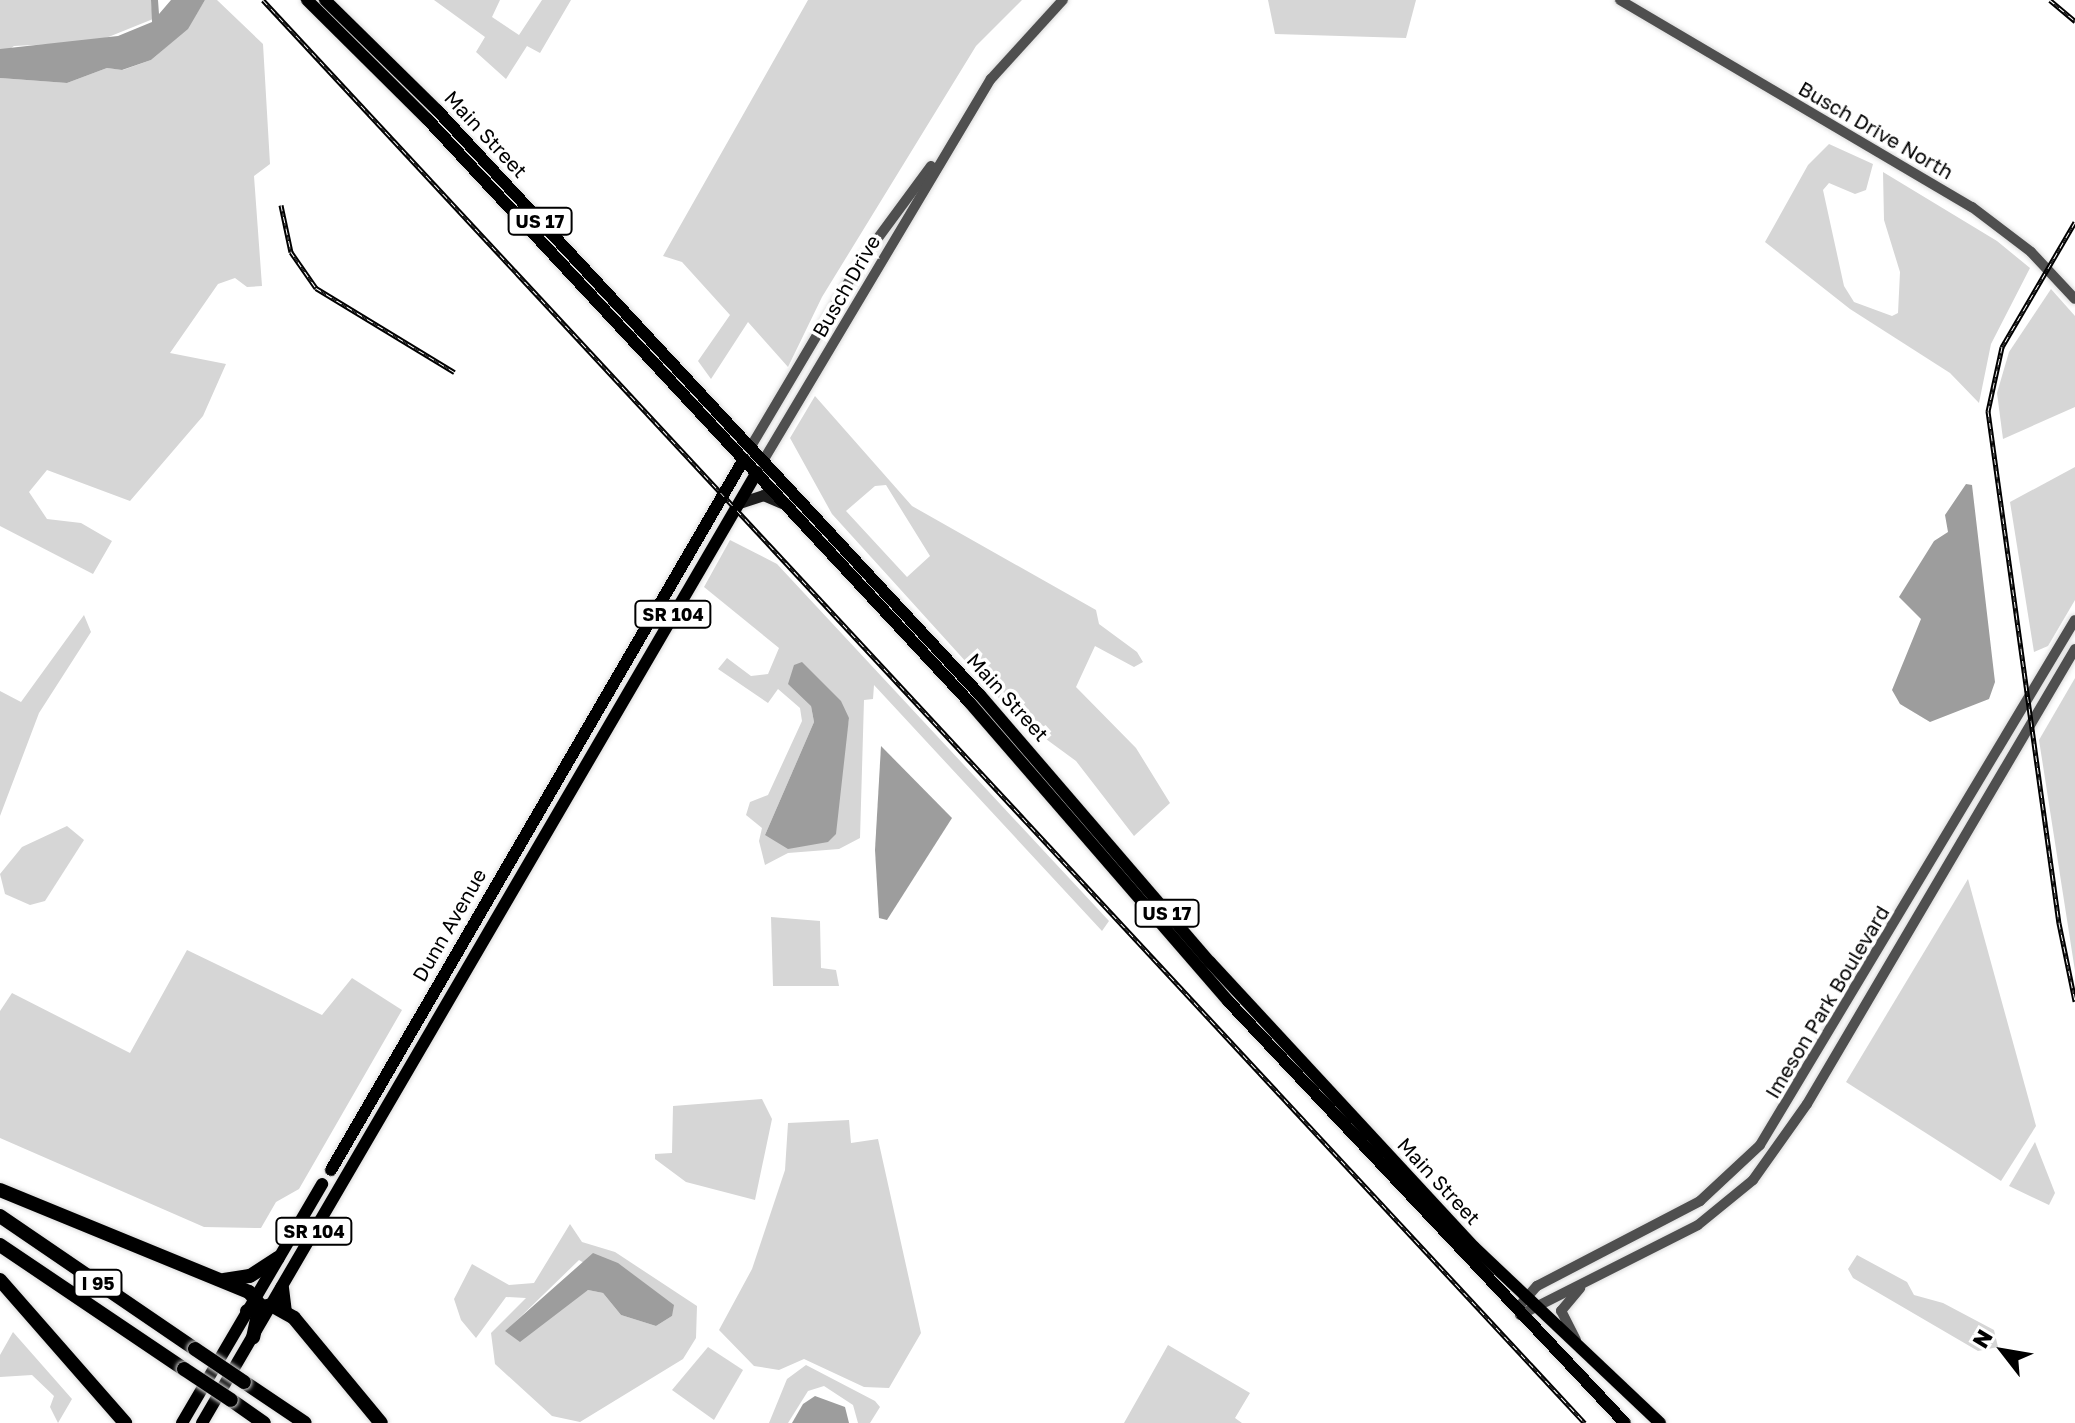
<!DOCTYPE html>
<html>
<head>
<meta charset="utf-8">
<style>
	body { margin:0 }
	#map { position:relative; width:2075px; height:1423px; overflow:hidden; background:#fff; font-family:"Golos Text",sans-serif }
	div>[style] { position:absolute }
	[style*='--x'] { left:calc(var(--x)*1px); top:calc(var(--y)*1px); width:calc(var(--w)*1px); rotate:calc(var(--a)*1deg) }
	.green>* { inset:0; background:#d6d6d6 }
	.water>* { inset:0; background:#9d9d9d }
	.roads { filter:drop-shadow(0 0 2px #dbdbdb) drop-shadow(0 0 2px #dbdbdb) }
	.tertiary>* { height:10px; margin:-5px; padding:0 5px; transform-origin:5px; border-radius:5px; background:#4f4f4f }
	.secondary>* { height:11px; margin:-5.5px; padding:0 5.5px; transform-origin:5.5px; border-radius:5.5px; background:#1c1c1c }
	.primary>* { height:12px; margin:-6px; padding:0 6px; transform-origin:6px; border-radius:6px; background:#000 }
	.motorway>* { height:14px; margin:-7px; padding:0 7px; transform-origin:7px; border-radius:7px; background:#000 }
	.rail>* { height:5px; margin-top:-2.5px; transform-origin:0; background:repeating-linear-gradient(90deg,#fff 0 6px,#000 0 12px); box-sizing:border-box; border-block:2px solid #000 }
	.bridges { filter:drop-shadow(0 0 2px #dbdbdb) drop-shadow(0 0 2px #dbdbdb) }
	.motorway-bridge>* { height:14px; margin:-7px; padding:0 7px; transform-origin:7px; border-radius:7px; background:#000 }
	span { translate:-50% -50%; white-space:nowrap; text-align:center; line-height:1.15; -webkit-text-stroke:7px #fff; paint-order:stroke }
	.shield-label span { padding:2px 6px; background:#fff; border:2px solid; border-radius:6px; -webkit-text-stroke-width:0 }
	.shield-label { font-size:18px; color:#000; font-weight:700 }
	.street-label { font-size:20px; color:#000 }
	.north { position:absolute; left:1963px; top:1311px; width:80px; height:80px; -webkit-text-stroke:6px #fff; paint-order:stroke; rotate:301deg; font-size:22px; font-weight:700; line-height:32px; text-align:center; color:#000 }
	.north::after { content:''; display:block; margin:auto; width:28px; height:36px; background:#000; clip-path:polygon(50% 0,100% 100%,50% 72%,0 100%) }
</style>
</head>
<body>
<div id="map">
	<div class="green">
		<i style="clip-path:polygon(0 0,151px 0,153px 19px,96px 42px,14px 46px,7px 51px,0 49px)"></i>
		<i style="clip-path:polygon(205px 0,217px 0,263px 44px,270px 164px,254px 176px,262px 286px,247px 287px,235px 278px,218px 284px,170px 353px,226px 364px,203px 416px,130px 501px,47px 470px,29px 492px,47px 519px,81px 523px,112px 541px,93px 574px,0 526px,0 78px,67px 83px,107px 68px,123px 70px,151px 60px,187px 29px)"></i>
		<i style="clip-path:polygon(434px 0,500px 0,492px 17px,519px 35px,542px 0,571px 0,540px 53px,527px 46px,506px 79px,476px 52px,485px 37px)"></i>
		<i style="clip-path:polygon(808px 0,1022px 0,976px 46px,822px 297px,788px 367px,748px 322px,711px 379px,698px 361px,730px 315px,682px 262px,663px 256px)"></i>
		<i style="clip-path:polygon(1268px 0,1416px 0,1406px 38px,1275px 34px)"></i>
		<i style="clip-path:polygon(1829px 144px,1873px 164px,1866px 190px,1855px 194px,1829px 183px,1823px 190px,1844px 286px,1854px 302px,1892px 316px,1898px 313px,1900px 272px,1884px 220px,1883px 172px,1997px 241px,2030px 268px,1991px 344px,1979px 403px,1950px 373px,1850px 309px,1765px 242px,1808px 165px)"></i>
		<i style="clip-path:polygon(2051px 289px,2075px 316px,2075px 407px,2003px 439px,1997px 393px,2009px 352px)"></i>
		<i style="clip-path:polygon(evenodd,815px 396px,912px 506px,1096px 610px,1099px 624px,1137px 652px,1143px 662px,1134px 667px,1095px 646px,1076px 687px,1136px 748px,1170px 803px,1134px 836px,1076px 761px,1016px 717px,832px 514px,790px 438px,815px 396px,886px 485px,930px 556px,907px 577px,846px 511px,875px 486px,886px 485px)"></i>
		<i style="clip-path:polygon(2075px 467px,2075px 600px,2048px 646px,2034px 652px,2010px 502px)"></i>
		<i style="clip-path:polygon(evenodd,730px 540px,777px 564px,1109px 921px,1102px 931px,874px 685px,873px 699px,864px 700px,860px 838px,839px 849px,788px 853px,765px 865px,759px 841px,762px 828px,746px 815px,750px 802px,768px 795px,802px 721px,800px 708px,778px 689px,768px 703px,718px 669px,727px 658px,751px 676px,768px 674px,779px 648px,704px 587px,730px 540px,811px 706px,849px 718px,841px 767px,765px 835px,814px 722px,811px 706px)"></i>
		<i style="clip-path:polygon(84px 615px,91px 632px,39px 713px,0 816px,0 691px,21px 702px)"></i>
		<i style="clip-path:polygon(2075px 678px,2075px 971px,2039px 740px)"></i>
		<i style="clip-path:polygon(67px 826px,84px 840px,45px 901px,30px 905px,5px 894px,0 874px,22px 847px)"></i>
		<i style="clip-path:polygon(1968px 879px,2036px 1126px,2001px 1181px,1846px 1082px)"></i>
		<i style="clip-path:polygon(771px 917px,820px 921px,821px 968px,836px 970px,839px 986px,773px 986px)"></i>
		<i style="clip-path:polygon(187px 950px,322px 1015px,352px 978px,402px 1010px,299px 1189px,276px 1202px,261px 1228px,204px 1227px,0 1138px,0 1011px,12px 993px,130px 1053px)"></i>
		<i style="clip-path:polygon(762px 1099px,772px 1119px,755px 1200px,686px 1182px,655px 1159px,655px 1154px,672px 1153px,673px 1106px)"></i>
		<i style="clip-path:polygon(849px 1120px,851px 1143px,878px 1139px,921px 1333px,889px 1388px,864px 1387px,804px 1359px,779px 1370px,754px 1366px,719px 1330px,752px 1269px,785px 1170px,788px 1123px)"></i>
		<i style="clip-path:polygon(2035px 1142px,2055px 1193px,2049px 1205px,2009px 1186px)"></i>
		<i style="clip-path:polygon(evenodd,570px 1224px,582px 1242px,615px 1252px,697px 1306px,696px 1338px,683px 1359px,580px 1422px,552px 1416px,495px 1364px,491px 1333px,526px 1298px,506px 1297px,476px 1338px,461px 1320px,454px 1299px,472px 1264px,509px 1285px,534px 1283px,570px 1224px,579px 1260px,672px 1316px,656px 1326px,621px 1315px,603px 1293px,588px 1290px,506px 1331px,579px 1260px)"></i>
		<i style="clip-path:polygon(1857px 1255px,1907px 1282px,1914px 1295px,1943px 1303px,1994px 1330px,1998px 1347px,1978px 1351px,1853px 1278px,1848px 1269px)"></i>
		<i style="clip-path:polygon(13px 1332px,72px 1399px,58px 1423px,50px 1407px,54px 1396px,32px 1375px,0 1377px,0 1355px)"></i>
		<i style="clip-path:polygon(1168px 1345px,1250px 1393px,1235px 1418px,1242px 1423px,1124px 1423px)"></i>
		<i style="clip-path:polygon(708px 1347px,743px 1370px,714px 1420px,672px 1390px)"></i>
		<i style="clip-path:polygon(806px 1365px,875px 1401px,880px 1407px,870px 1423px,858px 1423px,853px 1405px,824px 1386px,808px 1391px,788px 1423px,769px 1423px,787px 1379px)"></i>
	</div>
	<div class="water">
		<i style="clip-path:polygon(151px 0,158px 0,159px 14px,171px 0,205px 0,188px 29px,151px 60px,122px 70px,107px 68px,67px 83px,0 78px,0 49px,118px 36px,152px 22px)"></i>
		<i style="clip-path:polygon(1966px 484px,1972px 485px,1995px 682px,1989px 699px,1930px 722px,1900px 704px,1892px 690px,1921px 619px,1899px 597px,1934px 541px,1948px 532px,1945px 515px)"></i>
		<i style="clip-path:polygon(802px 662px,841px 701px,849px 718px,836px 834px,828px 842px,788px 849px,765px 835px,814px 722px,811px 706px,788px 684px,794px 665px)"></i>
		<i style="clip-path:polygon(881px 746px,952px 818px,887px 920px,879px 918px,875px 850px)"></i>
		<i style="clip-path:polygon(593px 1253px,618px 1263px,674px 1305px,672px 1316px,656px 1326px,621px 1315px,603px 1293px,588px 1290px,520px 1342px,505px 1331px)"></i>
		<i style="clip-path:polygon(815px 1396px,845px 1407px,849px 1423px,792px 1423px,803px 1404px)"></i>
	</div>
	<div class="roads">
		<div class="tertiary">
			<i style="--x:1620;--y:0;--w:408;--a:30.5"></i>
			<i style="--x:1972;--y:207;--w:74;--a:37.3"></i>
			<i style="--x:2031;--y:252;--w:64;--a:46.9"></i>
			<i style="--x:750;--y:448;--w:217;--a:-59.3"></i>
			<i style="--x:861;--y:261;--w:118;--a:-53.6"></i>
			<i style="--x:763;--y:461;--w:445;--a:-59.2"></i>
			<i style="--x:991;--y:79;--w:107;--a:-47.7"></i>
			<i style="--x:1522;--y:1303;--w:23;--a:-49"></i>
			<i style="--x:1537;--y:1286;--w:184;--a:-27.5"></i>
			<i style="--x:1700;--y:1201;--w:82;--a:-43"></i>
			<i style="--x:1760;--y:1145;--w:612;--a:-59.04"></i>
			<i style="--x:1520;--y:1315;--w:199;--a:-26.8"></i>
			<i style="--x:1698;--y:1225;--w:71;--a:-39.3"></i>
			<i style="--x:1753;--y:1180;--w:93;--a:-54.6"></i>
			<i style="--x:1807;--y:1104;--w:528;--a:-59.5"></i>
			<i style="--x:1576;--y:1340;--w:33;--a:-117"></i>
			<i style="--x:1561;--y:1311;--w:30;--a:-50"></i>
		</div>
		<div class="secondary">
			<i style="--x:739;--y:503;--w:25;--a:-18"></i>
			<i style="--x:763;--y:495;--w:21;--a:23"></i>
		</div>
		<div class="primary">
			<i style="--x:307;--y:0;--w:169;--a:44.8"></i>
			<i style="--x:427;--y:119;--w:797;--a:47.08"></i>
			<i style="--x:970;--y:703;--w:394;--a:49.1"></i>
			<i style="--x:1228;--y:1001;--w:579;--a:46.75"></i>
			<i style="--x:325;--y:0;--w:157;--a:44.5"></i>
			<i style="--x:437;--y:110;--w:798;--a:47.13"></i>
			<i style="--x:980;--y:695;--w:352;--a:49.3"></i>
			<i style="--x:1210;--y:962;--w:388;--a:47.2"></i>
			<i style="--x:1474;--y:1247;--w:256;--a:43.4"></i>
			<i style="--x:331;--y:1170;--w:822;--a:-59.85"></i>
			<i style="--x:182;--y:1423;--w:277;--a:-59.6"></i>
			<i style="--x:202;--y:1423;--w:1101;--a:-59.73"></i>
		</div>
		<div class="motorway">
			<i style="--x:0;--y:1190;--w:269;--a:22.3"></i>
			<i style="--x:249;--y:1292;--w:17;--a:50"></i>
			<i style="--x:260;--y:1305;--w:33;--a:102"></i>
			<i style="--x:0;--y:1216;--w:236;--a:34.3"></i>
			<i style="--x:0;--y:1245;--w:222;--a:34"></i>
			<i style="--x:0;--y:1280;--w:190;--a:48.8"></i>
			<i style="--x:224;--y:1280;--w:26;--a:-9"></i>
			<i style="--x:250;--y:1276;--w:33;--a:-33"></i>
			<i style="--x:282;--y:1288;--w:23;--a:83"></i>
			<i style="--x:247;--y:1311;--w:25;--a:-14"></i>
			<i style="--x:271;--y:1305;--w:26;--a:29"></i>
			<i style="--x:294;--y:1318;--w:136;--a:50.4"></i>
			<i style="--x:244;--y:1382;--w:73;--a:33.9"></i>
			<i style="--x:231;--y:1400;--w:40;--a:34.9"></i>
		</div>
	</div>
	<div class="rail">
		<i style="--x:263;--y:0;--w:1942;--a:47.11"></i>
		<i style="--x:2050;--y:0;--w:33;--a:40"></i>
		<i style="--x:281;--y:205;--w:48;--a:78"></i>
		<i style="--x:291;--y:252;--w:44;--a:55.2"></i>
		<i style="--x:316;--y:288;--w:162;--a:31.3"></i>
		<i style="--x:2075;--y:222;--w:145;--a:120.3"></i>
		<i style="--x:2002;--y:347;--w:66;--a:102.3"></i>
		<i style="--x:1988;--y:411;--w:517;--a:82.11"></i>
		<i style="--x:2059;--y:923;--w:80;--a:78.4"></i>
	</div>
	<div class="bridges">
		<div class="motorway-bridge">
			<i style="--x:195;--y:1349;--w:59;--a:34"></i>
			<i style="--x:184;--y:1369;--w:56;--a:33.4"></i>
		</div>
	</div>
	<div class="shield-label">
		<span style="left:540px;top:221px">US 17</span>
		<span style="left:673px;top:614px">SR 104</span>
		<span style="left:1167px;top:913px">US 17</span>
		<span style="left:314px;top:1231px">SR 104</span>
		<span style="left:98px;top:1283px">I 95</span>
	</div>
	<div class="street-label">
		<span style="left:1876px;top:130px;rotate:30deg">Busch Drive North</span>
		<span style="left:486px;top:134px;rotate:47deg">Main Street</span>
		<span style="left:846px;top:286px;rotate:-60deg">Busch Drive</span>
		<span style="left:1008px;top:697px;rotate:48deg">Main Street</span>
		<span style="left:449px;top:925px;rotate:-60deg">Dunn Avenue</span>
		<span style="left:1827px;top:1002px;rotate:-59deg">Imeson Park Boulevard</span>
		<span style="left:1439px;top:1181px;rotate:47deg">Main Street</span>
	</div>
	<div class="north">N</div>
</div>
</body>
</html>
